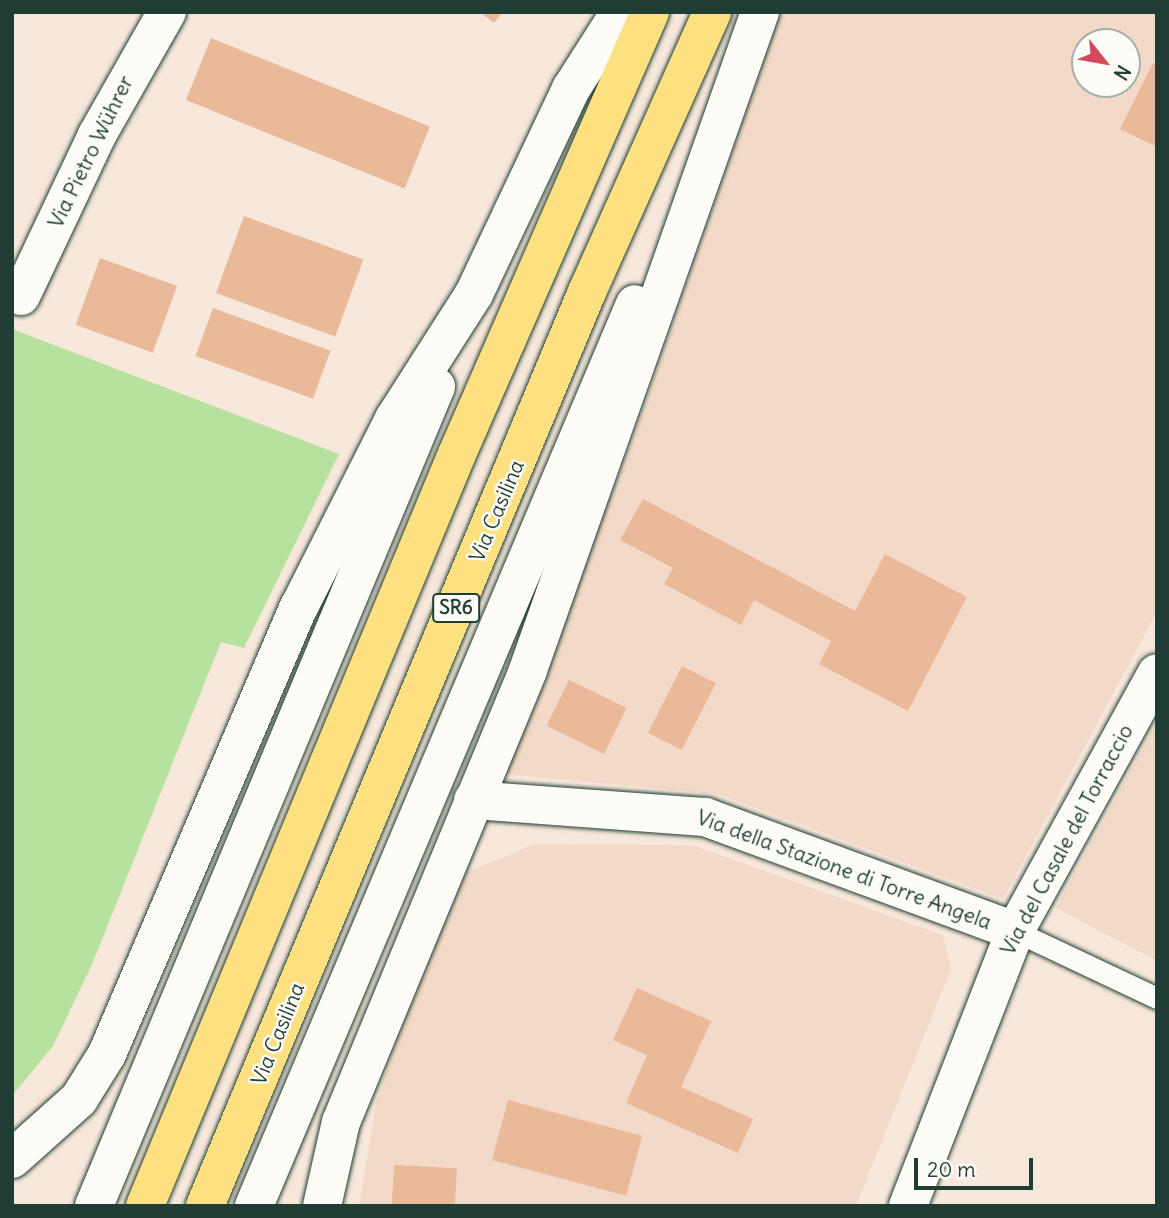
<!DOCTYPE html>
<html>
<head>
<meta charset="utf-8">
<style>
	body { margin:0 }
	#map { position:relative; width:1169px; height:1218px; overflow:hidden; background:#f7e8db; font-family:Delius,sans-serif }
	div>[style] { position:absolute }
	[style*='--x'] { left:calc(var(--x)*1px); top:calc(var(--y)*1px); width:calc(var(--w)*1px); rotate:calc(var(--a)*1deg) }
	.built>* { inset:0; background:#f3dac8 }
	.green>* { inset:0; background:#b7e19e }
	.building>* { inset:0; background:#e9b99a; transform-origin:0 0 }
	.roads { filter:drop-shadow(0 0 2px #1f3d34) drop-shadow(0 0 2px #1f3d34) }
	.service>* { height:21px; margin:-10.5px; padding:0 10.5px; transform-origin:10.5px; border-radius:10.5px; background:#fdfcf7 }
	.minor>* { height:38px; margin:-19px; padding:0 19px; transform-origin:19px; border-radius:19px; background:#fdfcf7 }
	.secondary>* { height:38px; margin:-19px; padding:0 19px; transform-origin:19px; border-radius:19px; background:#fdfcf7 }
	.primary>* { height:38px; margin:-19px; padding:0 19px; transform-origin:19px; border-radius:19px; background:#fde080 }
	span { translate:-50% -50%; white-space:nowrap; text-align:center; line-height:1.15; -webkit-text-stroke:5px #fdfcf7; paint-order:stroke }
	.shield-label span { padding:2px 5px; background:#fdfcf7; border:2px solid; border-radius:5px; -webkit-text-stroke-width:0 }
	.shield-label { font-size:19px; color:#1f3d34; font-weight:700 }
	.street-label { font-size:21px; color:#1f3d34 }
	.frame { position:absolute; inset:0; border:14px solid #1f3d34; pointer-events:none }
	.north { position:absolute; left:1071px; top:28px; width:70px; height:70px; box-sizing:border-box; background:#fdfcf7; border:2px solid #a4b0a9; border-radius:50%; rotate:121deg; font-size:19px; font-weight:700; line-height:28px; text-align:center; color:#1f3d34 }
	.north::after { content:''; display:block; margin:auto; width:24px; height:32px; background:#d1495b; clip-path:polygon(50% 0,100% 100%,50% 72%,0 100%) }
	.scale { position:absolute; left:914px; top:1158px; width:119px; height:32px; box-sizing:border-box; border:4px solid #1f3d34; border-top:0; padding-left:9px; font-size:21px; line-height:24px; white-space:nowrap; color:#1f3d34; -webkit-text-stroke:5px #fdfcf7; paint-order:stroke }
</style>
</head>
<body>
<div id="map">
	<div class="built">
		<i style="clip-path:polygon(evenodd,781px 12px,1157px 12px,1157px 612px,1003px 899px,718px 794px,503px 774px,637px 427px,781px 12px,1085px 42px,1127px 42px,1127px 84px,1085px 84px,1085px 42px)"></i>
		<i style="clip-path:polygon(1157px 722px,1157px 961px,1056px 908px)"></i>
		<i style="clip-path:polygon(535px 844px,692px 845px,943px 935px,951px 969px,856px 1206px,359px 1206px,376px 1103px,430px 941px,463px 874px)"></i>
	</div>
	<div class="green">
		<i style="clip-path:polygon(12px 329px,339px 454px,244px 648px,221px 642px,93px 962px,53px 1046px,12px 1096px)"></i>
	</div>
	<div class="building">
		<i style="clip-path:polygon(480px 12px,503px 12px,494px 23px)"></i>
		<i style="left:211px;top:38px;width:236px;height:67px;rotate:22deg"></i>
		<i style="clip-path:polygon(1153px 63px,1157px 65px,1157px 147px,1120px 129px)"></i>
		<i style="left:244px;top:216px;width:127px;height:82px;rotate:20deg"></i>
		<i style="left:100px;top:258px;width:82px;height:71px;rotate:20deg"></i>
		<i style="left:213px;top:308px;width:125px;height:51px;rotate:20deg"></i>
		<i style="clip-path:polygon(643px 499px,855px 611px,885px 554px,967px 597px,908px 711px,819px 664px,831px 641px,754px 600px,741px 625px,664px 584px,673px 568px,620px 540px)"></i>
		<i style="left:682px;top:666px;width:38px;height:75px;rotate:27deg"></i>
		<i style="left:569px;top:680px;width:64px;height:51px;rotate:26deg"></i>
		<i style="clip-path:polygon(637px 988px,711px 1021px,681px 1087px,753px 1119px,738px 1153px,626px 1103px,647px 1055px,613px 1040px)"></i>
		<i style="left:508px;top:1100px;width:139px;height:62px;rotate:15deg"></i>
		<i style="left:394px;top:1165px;width:63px;height:41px;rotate:3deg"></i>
	</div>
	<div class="roads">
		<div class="service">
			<i style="--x:1015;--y:931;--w:157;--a:25.3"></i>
		</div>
		<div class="minor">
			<i style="--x:21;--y:296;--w:178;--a:-64.7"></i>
			<i style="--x:97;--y:135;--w:142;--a:-60.4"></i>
			<i style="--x:473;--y:800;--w:233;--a:4.2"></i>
			<i style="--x:705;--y:817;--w:330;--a:20.2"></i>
			<i style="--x:908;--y:1206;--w:295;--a:-68.7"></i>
			<i style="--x:1015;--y:931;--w:294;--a:-61.2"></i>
		</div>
		<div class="secondary">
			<i style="--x:12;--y:1159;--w:90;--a:-41.8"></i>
			<i style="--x:79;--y:1099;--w:53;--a:-58.1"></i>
			<i style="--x:107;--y:1054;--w:486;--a:-66.8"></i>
			<i style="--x:299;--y:607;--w:211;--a:-63.2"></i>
			<i style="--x:394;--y:419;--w:148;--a:-57.4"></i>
			<i style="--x:474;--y:294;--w:227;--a:-64.7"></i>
			<i style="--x:571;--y:89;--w:91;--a:-57.5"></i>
			<i style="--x:94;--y:1206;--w:888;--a:-67.34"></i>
			<i style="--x:254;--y:1206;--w:979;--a:-67.1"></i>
			<i style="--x:322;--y:1206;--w:86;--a:-77.3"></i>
			<i style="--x:341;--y:1122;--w:489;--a:-67.5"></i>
			<i style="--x:528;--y:670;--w:698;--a:-70.58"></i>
		</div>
		<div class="primary">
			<i style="--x:145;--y:1206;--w:814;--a:-67.47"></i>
			<i style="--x:457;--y:454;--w:482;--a:-66.4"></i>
			<i style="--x:205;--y:1206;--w:991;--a:-67.32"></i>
			<i style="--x:587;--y:292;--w:307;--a:-65.9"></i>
		</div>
	</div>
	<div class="shield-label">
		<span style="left:456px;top:608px">SR6</span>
	</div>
	<div class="street-label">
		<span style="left:91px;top:152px;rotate:-64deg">Via Pietro Wührer</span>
		<span style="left:497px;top:511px;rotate:-67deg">Via Casilina</span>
		<span style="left:1067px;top:840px;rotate:-62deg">Via del Casale del Torraccio</span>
		<span style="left:844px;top:870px;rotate:20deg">Via della Stazione di Torre Angela</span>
		<span style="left:278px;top:1034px;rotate:-68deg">Via Casilina</span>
	</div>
	<div class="frame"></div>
	<div class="north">N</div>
	<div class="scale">20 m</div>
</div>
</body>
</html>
